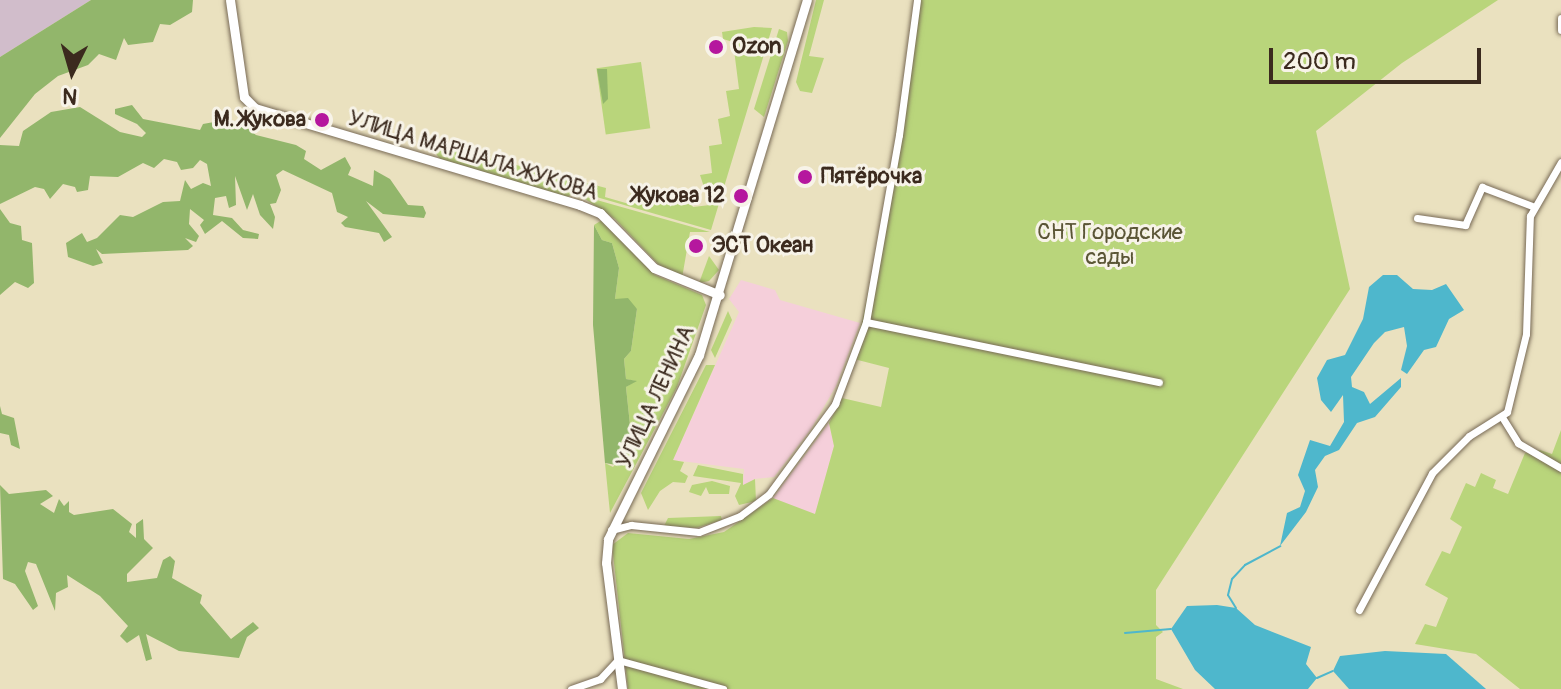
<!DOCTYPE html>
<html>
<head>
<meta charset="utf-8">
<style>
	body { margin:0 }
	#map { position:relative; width:1561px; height:689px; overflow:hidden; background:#eae1bf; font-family:Pangolin,sans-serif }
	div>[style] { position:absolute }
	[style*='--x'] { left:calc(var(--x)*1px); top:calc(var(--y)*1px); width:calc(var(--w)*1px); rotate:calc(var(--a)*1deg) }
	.built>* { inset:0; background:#f5cfda }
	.industrial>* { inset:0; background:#d1bdcb }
	.green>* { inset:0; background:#b9d57b; transform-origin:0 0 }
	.forest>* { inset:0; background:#92b66b }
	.water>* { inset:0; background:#4eb7cc }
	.stream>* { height:2px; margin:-1px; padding:0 1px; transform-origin:1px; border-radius:1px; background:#4eb7cc }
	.roads { filter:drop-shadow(0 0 2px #786a56) drop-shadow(0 0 2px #786a56) }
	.minor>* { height:7px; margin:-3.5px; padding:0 3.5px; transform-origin:3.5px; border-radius:3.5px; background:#fff }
	.major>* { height:9px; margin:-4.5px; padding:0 4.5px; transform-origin:4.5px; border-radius:4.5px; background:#fff }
	.dots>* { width:22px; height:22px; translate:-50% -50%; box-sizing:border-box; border:4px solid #f7f3e8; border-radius:50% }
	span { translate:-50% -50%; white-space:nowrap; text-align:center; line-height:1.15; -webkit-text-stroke:6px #f7f3e8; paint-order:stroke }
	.poi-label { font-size:22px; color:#3b2a1e; font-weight:700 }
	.left { translate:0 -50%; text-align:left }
	.right { translate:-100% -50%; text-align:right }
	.street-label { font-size:22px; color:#3b2a1e }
	.park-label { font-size:22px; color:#5a5535 }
	.north { position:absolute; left:32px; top:32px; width:80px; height:80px; -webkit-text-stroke:6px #f7f3e8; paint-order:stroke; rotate:185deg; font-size:22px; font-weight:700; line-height:32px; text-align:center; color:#3b2a1e }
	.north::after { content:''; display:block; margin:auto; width:28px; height:36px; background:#3b2a1e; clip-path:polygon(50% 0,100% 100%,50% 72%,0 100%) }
	.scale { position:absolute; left:1269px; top:48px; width:212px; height:36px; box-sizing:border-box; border:4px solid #3b2a1e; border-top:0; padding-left:10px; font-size:24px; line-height:28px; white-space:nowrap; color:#3b2a1e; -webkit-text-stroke:6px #f7f3e8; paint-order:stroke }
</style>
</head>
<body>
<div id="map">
	<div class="built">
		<i style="clip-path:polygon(741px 280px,775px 290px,780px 300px,860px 323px,836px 386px,811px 429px,774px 477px,754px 479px,749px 486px,743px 485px,744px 469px,673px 460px,739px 312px,729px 299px)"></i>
		<i style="clip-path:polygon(829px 423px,834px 446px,815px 515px,787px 507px,773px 498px)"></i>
	</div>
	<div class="industrial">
		<i style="clip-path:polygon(0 0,91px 0,0 57px)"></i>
	</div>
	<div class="green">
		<i style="clip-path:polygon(816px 0,824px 0,809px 56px,824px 58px,812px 93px,800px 91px,796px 82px)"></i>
		<i style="clip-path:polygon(917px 0,1498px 0,1402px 63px,1316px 131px,1350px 289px,1156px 590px,1156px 625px,1163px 632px,1156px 637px,1156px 679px,1183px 689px,628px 689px,612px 545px,628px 533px,689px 539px,724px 532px,773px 498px,815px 514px,834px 446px,829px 423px,842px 398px,881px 407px,889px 368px,854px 359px,882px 227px)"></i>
		<i style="clip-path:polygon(754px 27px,772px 28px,711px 230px,579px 192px,583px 182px,606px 188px,605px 197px,629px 204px,631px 193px,662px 200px,688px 197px,693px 207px,710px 205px,700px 175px,712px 173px,709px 146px,722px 144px,718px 119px,730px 116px,726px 91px,739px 89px,733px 42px,723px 39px,722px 32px)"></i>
		<i style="clip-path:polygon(779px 29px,787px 32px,788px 41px,764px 117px,754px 109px)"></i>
		<i style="left:641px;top:62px;width:67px;height:45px;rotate:82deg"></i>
		<i style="clip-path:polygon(439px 146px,565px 177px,572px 181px,573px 194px,567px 197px,440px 159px,434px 151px)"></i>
		<i style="clip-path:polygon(579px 195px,710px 232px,690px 232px,682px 278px,658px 264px,615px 219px)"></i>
		<i style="clip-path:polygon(602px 220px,655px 275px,702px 295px,706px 305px,677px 387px,610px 513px,605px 463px,613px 467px,632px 444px,626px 387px,635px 381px,626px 379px,624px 359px,631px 351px,637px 309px,615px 299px,619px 268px,612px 243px,602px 240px,594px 225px)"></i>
		<i style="clip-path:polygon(709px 256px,719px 270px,709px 281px,699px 283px)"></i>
		<i style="clip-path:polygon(728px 311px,732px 320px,715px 358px,711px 350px)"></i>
		<i style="clip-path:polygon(706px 365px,715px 365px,673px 460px,684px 462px,680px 471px,688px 476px,685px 483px,673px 482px,660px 491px,648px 510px,641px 493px)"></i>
		<i style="clip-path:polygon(1561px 430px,1561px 689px,1520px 689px,1476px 654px,1415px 644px,1425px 624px,1436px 627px,1448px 598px,1425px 585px,1442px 551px,1450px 554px,1462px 527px,1450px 519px,1466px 483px,1475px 487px,1481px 473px,1496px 480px,1493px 488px,1508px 494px,1525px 453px,1540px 450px,1552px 454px)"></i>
		<i style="clip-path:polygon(698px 465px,743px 474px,743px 485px,755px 479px,756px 501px,739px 505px,735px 496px,741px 483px,693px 476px)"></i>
		<i style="clip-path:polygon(712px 481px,730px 486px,729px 494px,709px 494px,706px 487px,701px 496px,689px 492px,692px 485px)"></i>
		<i style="clip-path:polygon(668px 518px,721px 516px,722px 520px,696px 528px,664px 526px)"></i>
	</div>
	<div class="forest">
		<i style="clip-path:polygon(91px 0,193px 0,192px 12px,170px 25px,160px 24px,153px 42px,128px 45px,124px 38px,116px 60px,99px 54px,88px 65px,58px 76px,35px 94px,0 138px,0 57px)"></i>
		<i style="clip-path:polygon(597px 69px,607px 69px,608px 99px,603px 104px)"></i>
		<i style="clip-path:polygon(132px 105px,143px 119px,200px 130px,203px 124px,214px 122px,219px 129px,241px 123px,256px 135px,296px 145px,306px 151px,304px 159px,321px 170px,345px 157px,351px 168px,348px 175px,373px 186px,374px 170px,390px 179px,408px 205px,423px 206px,426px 213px,424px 218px,383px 214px,366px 201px,392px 237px,384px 242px,379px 233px,345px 227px,341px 223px,348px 217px,337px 212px,332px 193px,283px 170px,276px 175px,281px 190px,276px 203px,270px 204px,275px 217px,273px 229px,260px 215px,253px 194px,247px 210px,235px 176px,236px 205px,229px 208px,226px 196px,215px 198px,213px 215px,232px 218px,243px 230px,259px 234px,258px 239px,243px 238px,222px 221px,205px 234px,200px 225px,204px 220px,190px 209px,189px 224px,199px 236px,196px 242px,185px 238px,193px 246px,188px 250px,102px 254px,96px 249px,103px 263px,93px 266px,68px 257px,66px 243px,82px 233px,87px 242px,97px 238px,120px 215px,133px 217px,163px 202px,180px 201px,185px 180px,191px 189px,203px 183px,211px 186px,207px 164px,200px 160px,193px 168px,181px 170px,177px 162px,164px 159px,154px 168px,143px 163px,118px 177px,90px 176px,88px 190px,77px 192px,75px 187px,63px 184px,50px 199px,44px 189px,35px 187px,0 204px,0 145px,19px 146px,23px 131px,51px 112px,80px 107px,120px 132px,142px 137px,146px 133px,137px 124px,115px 114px,115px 109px)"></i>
		<i style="clip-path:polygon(0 209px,10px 223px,21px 226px,22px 240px,32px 243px,34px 283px,28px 288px,15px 282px,0 295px)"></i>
		<i style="clip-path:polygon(594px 225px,602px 240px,612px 243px,619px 268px,615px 299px,628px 298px,637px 309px,631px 351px,624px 359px,626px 379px,637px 381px,626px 387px,632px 444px,622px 466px,605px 463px,593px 325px)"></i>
		<i style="clip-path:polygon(0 406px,2px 414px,14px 418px,20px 449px,11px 445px,9px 435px,0 433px)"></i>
		<i style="clip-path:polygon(0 485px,9px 494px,46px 490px,53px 496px,40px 504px,54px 513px,59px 499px,64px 506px,69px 501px,69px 512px,74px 515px,113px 509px,132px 524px,129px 532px,136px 538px,136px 524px,143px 519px,144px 539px,153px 548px,127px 574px,127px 582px,157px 578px,163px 560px,170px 556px,175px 561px,172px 578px,202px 595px,200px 603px,231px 639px,253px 622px,259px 628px,247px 637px,239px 658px,179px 651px,146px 634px,152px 659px,146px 661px,139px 635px,127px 643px,120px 636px,128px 626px,100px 596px,67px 575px,68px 587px,56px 593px,55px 611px,36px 564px,28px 562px,25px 571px,38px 606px,33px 610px,15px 584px,3px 579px)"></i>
	</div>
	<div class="water">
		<i style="clip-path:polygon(1383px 275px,1397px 275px,1413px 289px,1432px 290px,1446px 284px,1464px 310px,1449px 319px,1436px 347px,1424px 350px,1407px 374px,1401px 370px,1407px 346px,1404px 327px,1385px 332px,1374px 343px,1351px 377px,1352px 387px,1364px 392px,1370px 404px,1401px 378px,1401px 387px,1375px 417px,1357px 423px,1339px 450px,1325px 456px,1315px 470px,1318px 487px,1306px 512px,1280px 546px,1287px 513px,1300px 507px,1305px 491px,1298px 475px,1310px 440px,1330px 446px,1344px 422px,1343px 395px,1331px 412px,1321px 400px,1317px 378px,1327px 360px,1345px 355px,1363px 319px,1369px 287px)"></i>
		<i style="clip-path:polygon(1217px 605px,1236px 608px,1255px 625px,1311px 647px,1306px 664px,1317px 678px,1308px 689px,1215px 689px,1195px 670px,1171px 629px,1187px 606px)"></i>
		<i style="clip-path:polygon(1385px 651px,1446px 654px,1486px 689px,1349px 689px,1333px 671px,1340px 656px)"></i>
	</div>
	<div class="stream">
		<i style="--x:1236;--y:608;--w:15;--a:-122"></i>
		<i style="--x:1228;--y:595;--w:16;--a:-76"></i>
		<i style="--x:1232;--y:579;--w:19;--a:-47"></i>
		<i style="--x:1245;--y:565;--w:40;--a:-28"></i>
		<i style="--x:1125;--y:633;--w:46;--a:-5"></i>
		<i style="--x:1317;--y:678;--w:17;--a:-24"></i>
	</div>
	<div class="roads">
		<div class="minor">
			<i style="--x:1561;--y:18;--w:12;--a:90"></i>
			<i style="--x:1417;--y:218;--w:49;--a:8.3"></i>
			<i style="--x:1465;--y:225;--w:42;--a:-65.9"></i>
			<i style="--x:1482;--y:187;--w:53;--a:20.8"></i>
			<i style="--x:866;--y:322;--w:299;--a:11.6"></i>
			<i style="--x:1502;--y:417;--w:31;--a:58"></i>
			<i style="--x:1518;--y:443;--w:50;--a:30.2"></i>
			<i style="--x:611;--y:530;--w:21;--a:-14"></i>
			<i style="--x:631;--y:525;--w:68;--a:5.9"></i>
			<i style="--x:699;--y:532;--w:44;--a:-21.3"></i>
			<i style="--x:740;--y:516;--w:36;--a:-37"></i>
			<i style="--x:769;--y:494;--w:112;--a:-53.7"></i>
			<i style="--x:835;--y:404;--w:88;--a:-69.3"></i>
			<i style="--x:866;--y:322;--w:190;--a:-80"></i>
			<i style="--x:899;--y:135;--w:136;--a:-82.4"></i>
			<i style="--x:1359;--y:610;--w:155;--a:-61.9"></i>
			<i style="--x:1432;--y:473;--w:52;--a:-45"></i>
			<i style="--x:1469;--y:436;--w:45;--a:-32.3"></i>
			<i style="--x:1507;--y:412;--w:80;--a:-76.3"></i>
			<i style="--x:1526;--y:334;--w:118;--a:-88.1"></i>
			<i style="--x:1530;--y:216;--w:62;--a:-60.1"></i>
			<i style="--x:571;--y:689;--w:31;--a:-19"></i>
			<i style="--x:600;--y:679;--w:26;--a:-47"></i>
			<i style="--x:618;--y:660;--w:109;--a:15.4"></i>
		</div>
		<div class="major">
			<i style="--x:230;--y:0;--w:98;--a:81.8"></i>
			<i style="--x:244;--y:97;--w:16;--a:45"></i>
			<i style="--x:255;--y:108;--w:339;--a:16.6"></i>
			<i style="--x:580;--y:205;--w:22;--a:22"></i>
			<i style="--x:600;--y:213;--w:77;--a:45.5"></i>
			<i style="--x:654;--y:268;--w:71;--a:22.2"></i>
			<i style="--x:622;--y:689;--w:127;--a:-97.2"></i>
			<i style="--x:606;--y:563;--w:24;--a:-85"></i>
			<i style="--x:608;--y:539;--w:205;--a:-63.7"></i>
			<i style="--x:699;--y:355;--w:371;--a:-73.1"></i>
		</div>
	</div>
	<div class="dots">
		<i style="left:716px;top:47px;background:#b5179e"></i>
		<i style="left:322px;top:120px;background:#b5179e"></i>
		<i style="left:805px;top:177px;background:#b5179e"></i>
		<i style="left:741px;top:196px;background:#b5179e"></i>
		<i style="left:696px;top:246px;background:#b5179e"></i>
	</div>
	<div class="poi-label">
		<span class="left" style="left:732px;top:47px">Ozon</span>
		<span class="right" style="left:306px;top:120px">М. Жукова</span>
		<span class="left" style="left:821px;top:177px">Пятёрочка</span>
		<span class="right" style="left:725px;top:196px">Жукова 12</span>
		<span class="left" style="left:712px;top:246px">ЭСТ Океан</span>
	</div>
	<div class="street-label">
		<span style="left:473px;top:156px;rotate:17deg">УЛИЦА МАРШАЛА ЖУКОВА</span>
		<span style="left:656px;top:397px;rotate:-65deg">УЛИЦА ЛЕНИНА</span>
	</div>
	<div class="park-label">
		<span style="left:1110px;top:245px">СНТ Городские<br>сады</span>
	</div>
	<div class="north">N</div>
	<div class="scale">200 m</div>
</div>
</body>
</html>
